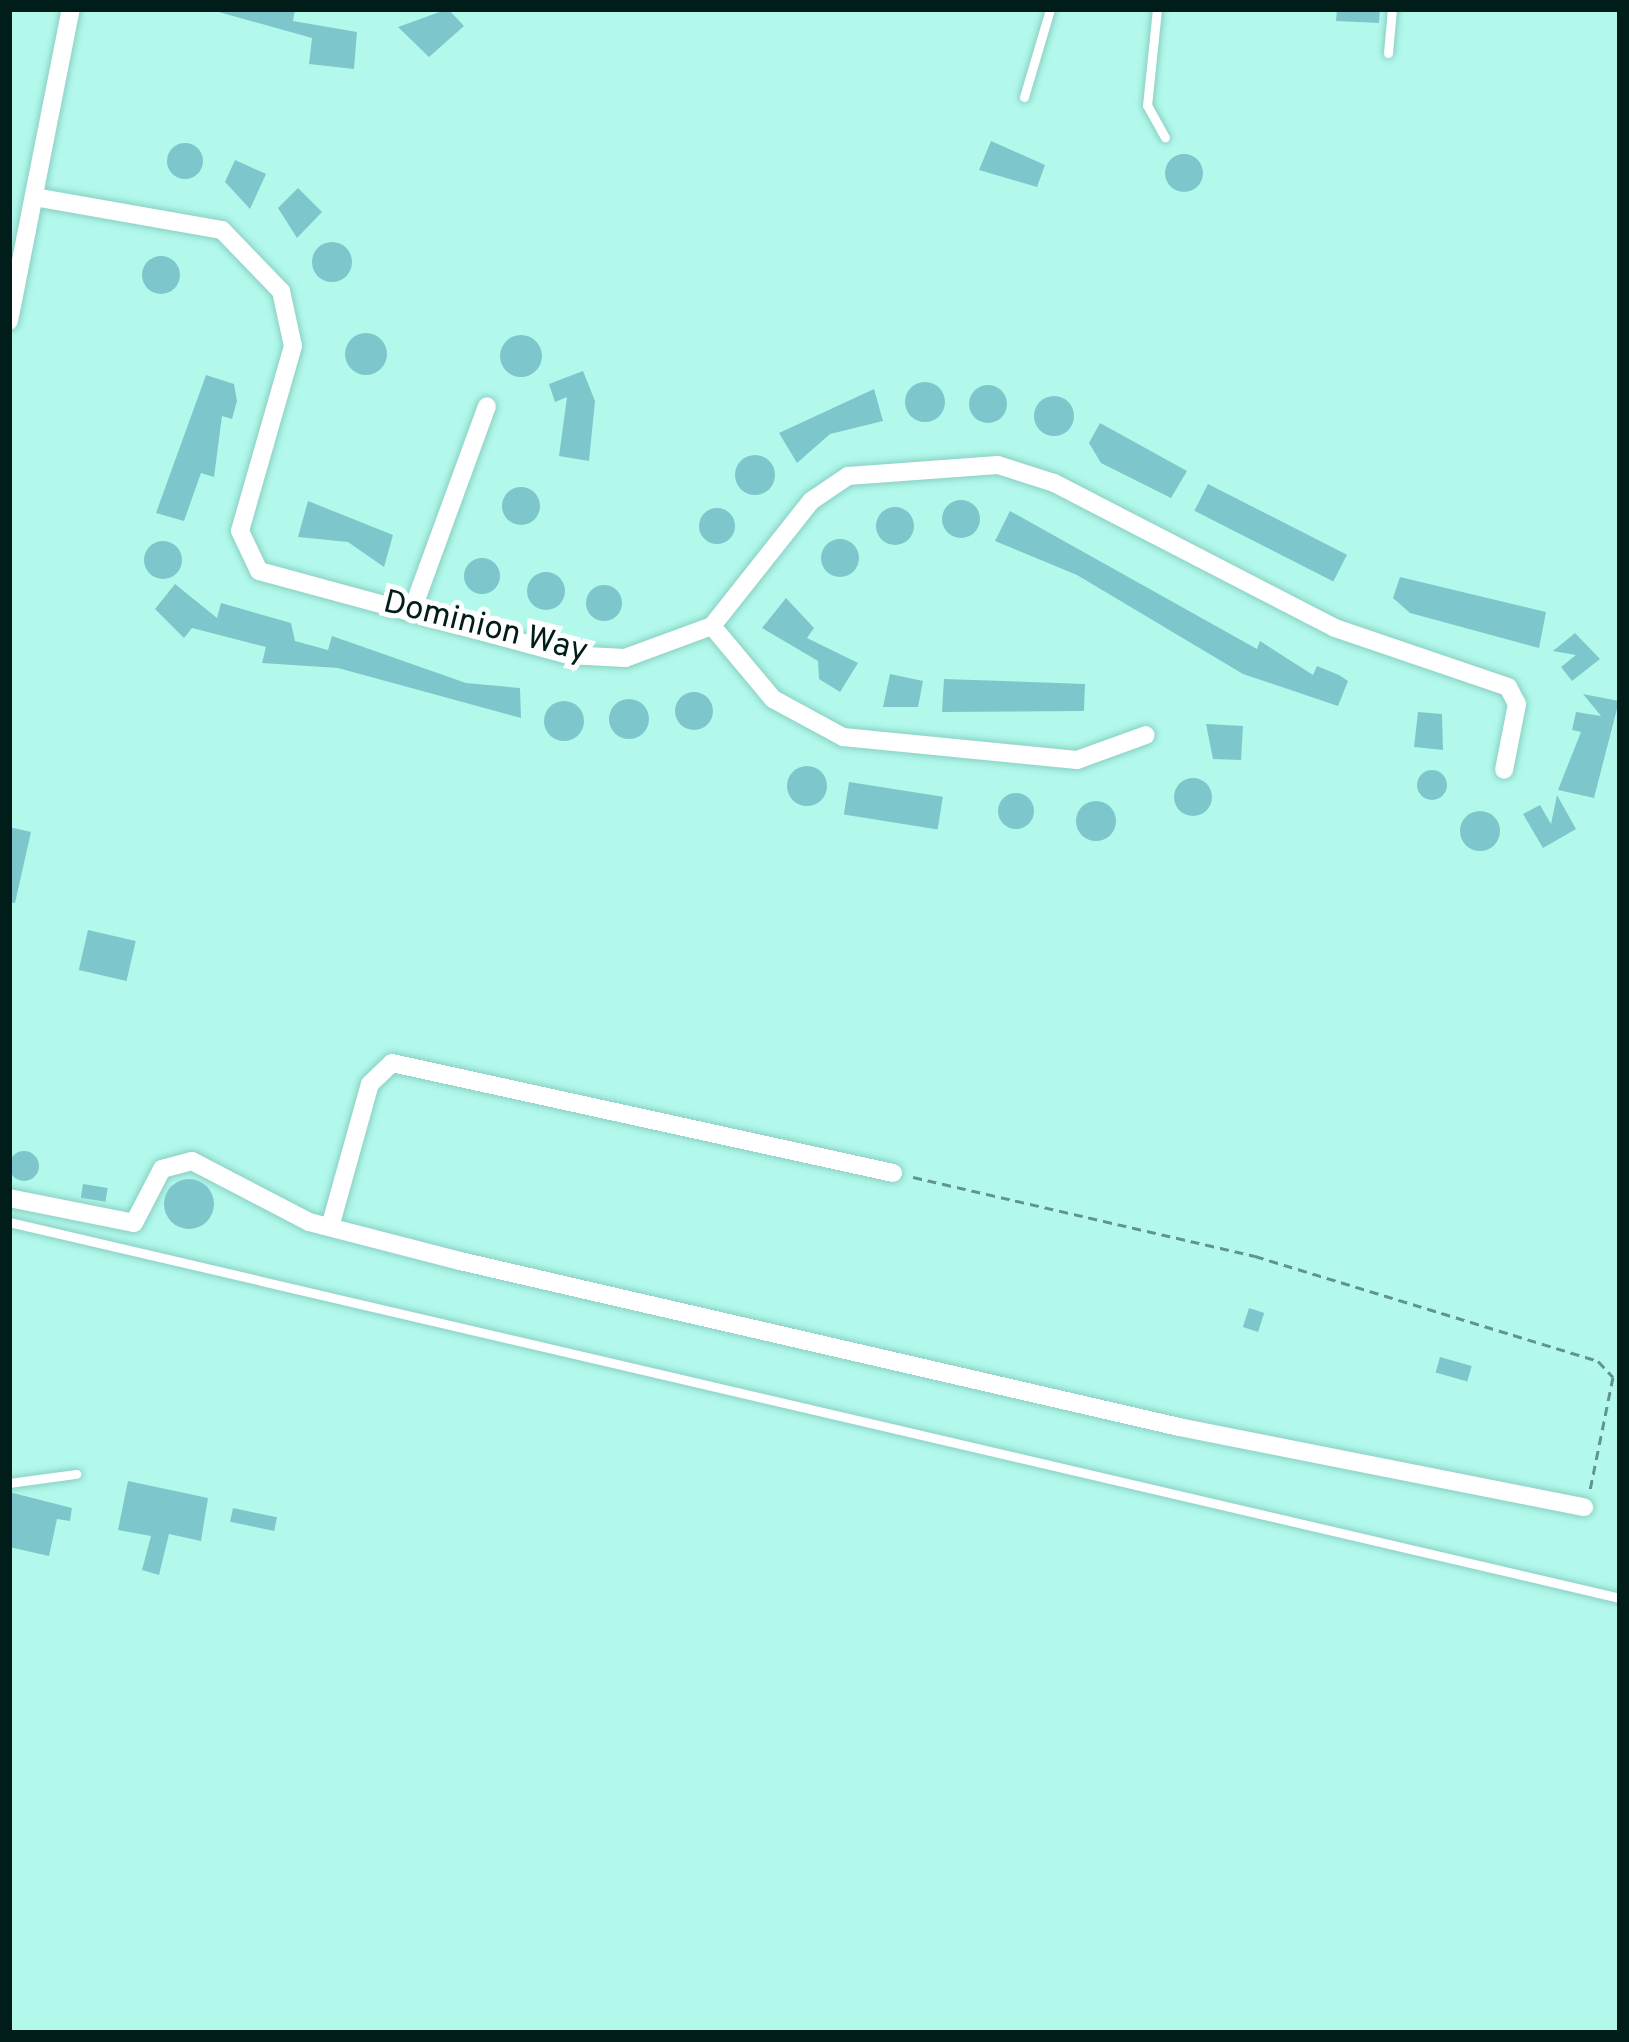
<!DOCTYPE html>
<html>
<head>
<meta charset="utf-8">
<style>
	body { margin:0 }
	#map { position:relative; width:1629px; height:2042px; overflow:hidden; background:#b2f9ec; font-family:Overpass,sans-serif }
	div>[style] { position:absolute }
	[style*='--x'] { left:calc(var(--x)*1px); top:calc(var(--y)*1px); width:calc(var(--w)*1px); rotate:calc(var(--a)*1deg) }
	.building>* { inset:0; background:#7dc7cc; transform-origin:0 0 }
	.round { border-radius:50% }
	.path>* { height:3px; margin-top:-1.5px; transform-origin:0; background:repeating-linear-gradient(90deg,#61958c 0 9px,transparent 0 15px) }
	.roads { filter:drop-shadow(0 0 3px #89cfc2) drop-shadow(0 0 3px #89cfc2) }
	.service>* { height:9px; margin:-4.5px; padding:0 4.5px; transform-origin:4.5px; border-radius:4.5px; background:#fff }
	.minor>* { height:18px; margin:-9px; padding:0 9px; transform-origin:9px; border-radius:9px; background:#fff }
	span { translate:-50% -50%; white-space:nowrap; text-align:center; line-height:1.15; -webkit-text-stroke:10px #fff; paint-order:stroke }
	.street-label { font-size:33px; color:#001d19 }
	.frame { position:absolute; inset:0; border:12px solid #001d19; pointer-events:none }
</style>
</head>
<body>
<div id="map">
	<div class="building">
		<i style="clip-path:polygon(208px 9px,295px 9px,293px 21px,357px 32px,354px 69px,309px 64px,312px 38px)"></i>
		<i style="clip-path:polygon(448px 9px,464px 26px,429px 57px,398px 27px)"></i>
		<i style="clip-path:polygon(1337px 9px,1380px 9px,1379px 23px,1336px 21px)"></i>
		<i style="clip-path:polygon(991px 141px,1045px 165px,1037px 187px,979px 170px)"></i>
		<i class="round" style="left:167px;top:143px;width:36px;height:36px"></i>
		<i class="round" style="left:1165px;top:154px;width:38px;height:38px"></i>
		<i style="clip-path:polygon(235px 160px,266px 174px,250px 209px,225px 182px)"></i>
		<i style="clip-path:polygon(298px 188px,322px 212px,297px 238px,278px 208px)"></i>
		<i class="round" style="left:312px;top:242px;width:40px;height:40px"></i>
		<i class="round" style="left:142px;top:256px;width:38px;height:38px"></i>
		<i class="round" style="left:345px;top:333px;width:42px;height:42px"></i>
		<i class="round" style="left:500px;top:335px;width:42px;height:42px"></i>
		<i style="clip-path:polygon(583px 371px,595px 401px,589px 461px,559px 456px,567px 397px,555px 402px,549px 384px)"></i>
		<i style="clip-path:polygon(206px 375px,234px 384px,237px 401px,232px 419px,222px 416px,214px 477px,201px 473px,184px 521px,156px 513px)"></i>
		<i class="round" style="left:905px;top:382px;width:40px;height:40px"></i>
		<i class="round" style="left:969px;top:385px;width:38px;height:38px"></i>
		<i style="clip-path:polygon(874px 389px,883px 421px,830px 434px,797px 463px,779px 433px)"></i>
		<i class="round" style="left:1034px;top:396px;width:40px;height:40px"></i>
		<i style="clip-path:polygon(1100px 423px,1187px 471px,1171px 498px,1101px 463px,1089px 443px)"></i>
		<i class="round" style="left:735px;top:455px;width:40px;height:40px"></i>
		<i style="left:1208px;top:484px;width:156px;height:30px;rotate:27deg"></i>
		<i class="round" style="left:502px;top:487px;width:38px;height:38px"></i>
		<i class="round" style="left:942px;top:500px;width:38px;height:38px"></i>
		<i style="clip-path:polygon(308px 501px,393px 535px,384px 567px,348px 542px,298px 537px)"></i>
		<i class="round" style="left:876px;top:507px;width:38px;height:38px"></i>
		<i class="round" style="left:699px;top:508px;width:36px;height:36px"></i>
		<i style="clip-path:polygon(1010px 511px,1257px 649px,1260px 641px,1313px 675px,1317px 666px,1339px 675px,1348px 681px,1338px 706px,1243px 674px,1077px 575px,995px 541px)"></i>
		<i class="round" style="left:821px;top:539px;width:38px;height:38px"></i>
		<i class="round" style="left:144px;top:541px;width:38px;height:38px"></i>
		<i class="round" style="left:464px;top:558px;width:36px;height:36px"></i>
		<i class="round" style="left:527px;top:572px;width:38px;height:38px"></i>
		<i style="clip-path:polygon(1400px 577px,1546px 612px,1539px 648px,1410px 613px,1393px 598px)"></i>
		<i style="clip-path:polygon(175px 584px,217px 618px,221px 603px,291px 623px,295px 641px,328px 650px,332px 636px,466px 683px,520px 688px,521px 718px,338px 668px,262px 663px,266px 647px,192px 628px,184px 638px,155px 609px)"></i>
		<i class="round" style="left:586px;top:585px;width:36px;height:36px"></i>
		<i style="clip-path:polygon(786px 598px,814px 628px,807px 638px,858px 663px,840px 692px,819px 679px,818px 661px,762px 628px)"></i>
		<i style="clip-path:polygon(1575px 633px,1600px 659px,1572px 681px,1561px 667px,1576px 655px,1553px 651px)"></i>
		<i style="clip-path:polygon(890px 674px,923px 681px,918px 707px,883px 707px)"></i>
		<i style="clip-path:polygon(944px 679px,1085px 684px,1084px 711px,942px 712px)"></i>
		<i class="round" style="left:675px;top:692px;width:38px;height:38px"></i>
		<i style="clip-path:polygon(1583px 694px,1619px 701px,1594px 798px,1558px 790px,1581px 732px,1572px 730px,1576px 712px,1601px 716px)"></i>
		<i class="round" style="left:609px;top:699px;width:40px;height:40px"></i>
		<i class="round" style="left:544px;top:701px;width:40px;height:40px"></i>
		<i style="clip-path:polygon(1418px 712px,1442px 714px,1443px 750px,1414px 747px)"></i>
		<i style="clip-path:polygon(1206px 724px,1243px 726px,1241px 760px,1213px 759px)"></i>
		<i class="round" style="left:787px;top:766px;width:40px;height:40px"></i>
		<i class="round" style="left:1417px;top:770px;width:30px;height:30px"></i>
		<i class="round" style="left:1174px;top:778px;width:38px;height:38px"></i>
		<i style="left:849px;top:782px;width:95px;height:33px;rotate:9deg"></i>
		<i class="round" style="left:998px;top:793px;width:36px;height:36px"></i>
		<i style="clip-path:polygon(1557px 795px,1576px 829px,1543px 848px,1523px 814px,1540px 805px,1551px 824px)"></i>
		<i class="round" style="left:1076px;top:801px;width:40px;height:40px"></i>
		<i class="round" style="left:1460px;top:811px;width:40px;height:40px"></i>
		<i style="clip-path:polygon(9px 827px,31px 832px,15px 903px,9px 902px)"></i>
		<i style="left:88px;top:930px;width:49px;height:41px;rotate:13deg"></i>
		<i class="round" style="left:9px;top:1151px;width:30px;height:30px"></i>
		<i class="round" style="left:164px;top:1179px;width:50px;height:50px"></i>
		<i style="left:83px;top:1184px;width:25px;height:14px;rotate:9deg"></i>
		<i style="left:1249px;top:1308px;width:16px;height:20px;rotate:18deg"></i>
		<i style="left:1440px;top:1357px;width:33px;height:16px;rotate:16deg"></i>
		<i style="clip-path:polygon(128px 1481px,208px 1498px,201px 1541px,169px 1534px,159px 1575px,142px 1570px,151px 1536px,118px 1530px)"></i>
		<i style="clip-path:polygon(9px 1492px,72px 1508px,70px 1521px,57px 1519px,49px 1556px,9px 1547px)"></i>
		<i style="left:233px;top:1508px;width:45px;height:14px;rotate:12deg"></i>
	</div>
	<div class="path">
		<i style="--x:913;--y:1177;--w:351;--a:13"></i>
		<i style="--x:1255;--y:1256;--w:359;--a:17"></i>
		<i style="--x:1598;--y:1361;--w:22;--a:47"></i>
		<i style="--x:1613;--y:1377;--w:115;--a:101.5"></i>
	</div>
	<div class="roads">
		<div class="service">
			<i style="--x:1157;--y:9;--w:97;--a:95.9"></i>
			<i style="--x:1147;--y:105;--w:37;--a:61"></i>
			<i style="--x:1388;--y:53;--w:44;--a:-84.8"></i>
			<i style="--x:1024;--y:97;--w:92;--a:-73.5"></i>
			<i style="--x:9;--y:1222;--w:1654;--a:13.14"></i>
			<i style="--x:9;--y:1483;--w:68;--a:-7.7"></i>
		</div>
		<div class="minor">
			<i style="--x:34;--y:197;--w:191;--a:10"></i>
			<i style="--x:222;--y:230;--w:85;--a:46"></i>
			<i style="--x:281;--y:291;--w:56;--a:77.7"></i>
			<i style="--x:293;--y:346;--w:192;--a:106"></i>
			<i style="--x:240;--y:531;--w:44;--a:64.6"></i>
			<i style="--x:259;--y:571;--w:320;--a:15.2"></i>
			<i style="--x:568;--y:655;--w:57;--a:3"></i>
			<i style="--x:625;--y:658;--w:93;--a:-20.2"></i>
			<i style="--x:712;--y:626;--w:159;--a:-51.6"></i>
			<i style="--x:811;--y:501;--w:45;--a:-34"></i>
			<i style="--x:848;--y:476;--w:150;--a:-4.2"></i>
			<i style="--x:998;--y:465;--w:59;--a:17.8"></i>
			<i style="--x:1054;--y:483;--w:316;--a:27.3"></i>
			<i style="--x:1335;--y:628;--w:183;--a:18.8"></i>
			<i style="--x:1508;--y:687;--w:19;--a:62"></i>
			<i style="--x:1517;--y:704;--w:67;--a:101.1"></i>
			<i style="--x:9;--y:321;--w:318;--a:-78.8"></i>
			<i style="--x:412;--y:611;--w:218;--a:-69.9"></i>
			<i style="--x:712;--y:626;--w:95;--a:50.1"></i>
			<i style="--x:773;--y:699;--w:80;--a:28.5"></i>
			<i style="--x:843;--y:737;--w:235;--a:5.6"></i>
			<i style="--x:1077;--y:760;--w:73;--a:-19.9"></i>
			<i style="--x:9;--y:1198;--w:127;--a:11.3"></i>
			<i style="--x:134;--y:1223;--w:61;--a:-62.6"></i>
			<i style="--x:162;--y:1169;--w:31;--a:-15"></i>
			<i style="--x:192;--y:1161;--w:132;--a:27.5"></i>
			<i style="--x:309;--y:1222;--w:156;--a:14.5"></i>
			<i style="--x:460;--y:1261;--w:738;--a:13"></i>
			<i style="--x:1179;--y:1427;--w:413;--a:11.2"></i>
			<i style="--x:330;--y:1227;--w:148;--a:-74.4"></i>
			<i style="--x:370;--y:1084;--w:30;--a:-44"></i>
			<i style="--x:392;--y:1063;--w:513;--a:12.38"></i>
		</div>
	</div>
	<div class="street-label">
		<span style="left:485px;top:629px;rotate:14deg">Dominion Way</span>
	</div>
	<div class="frame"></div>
</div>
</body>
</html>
